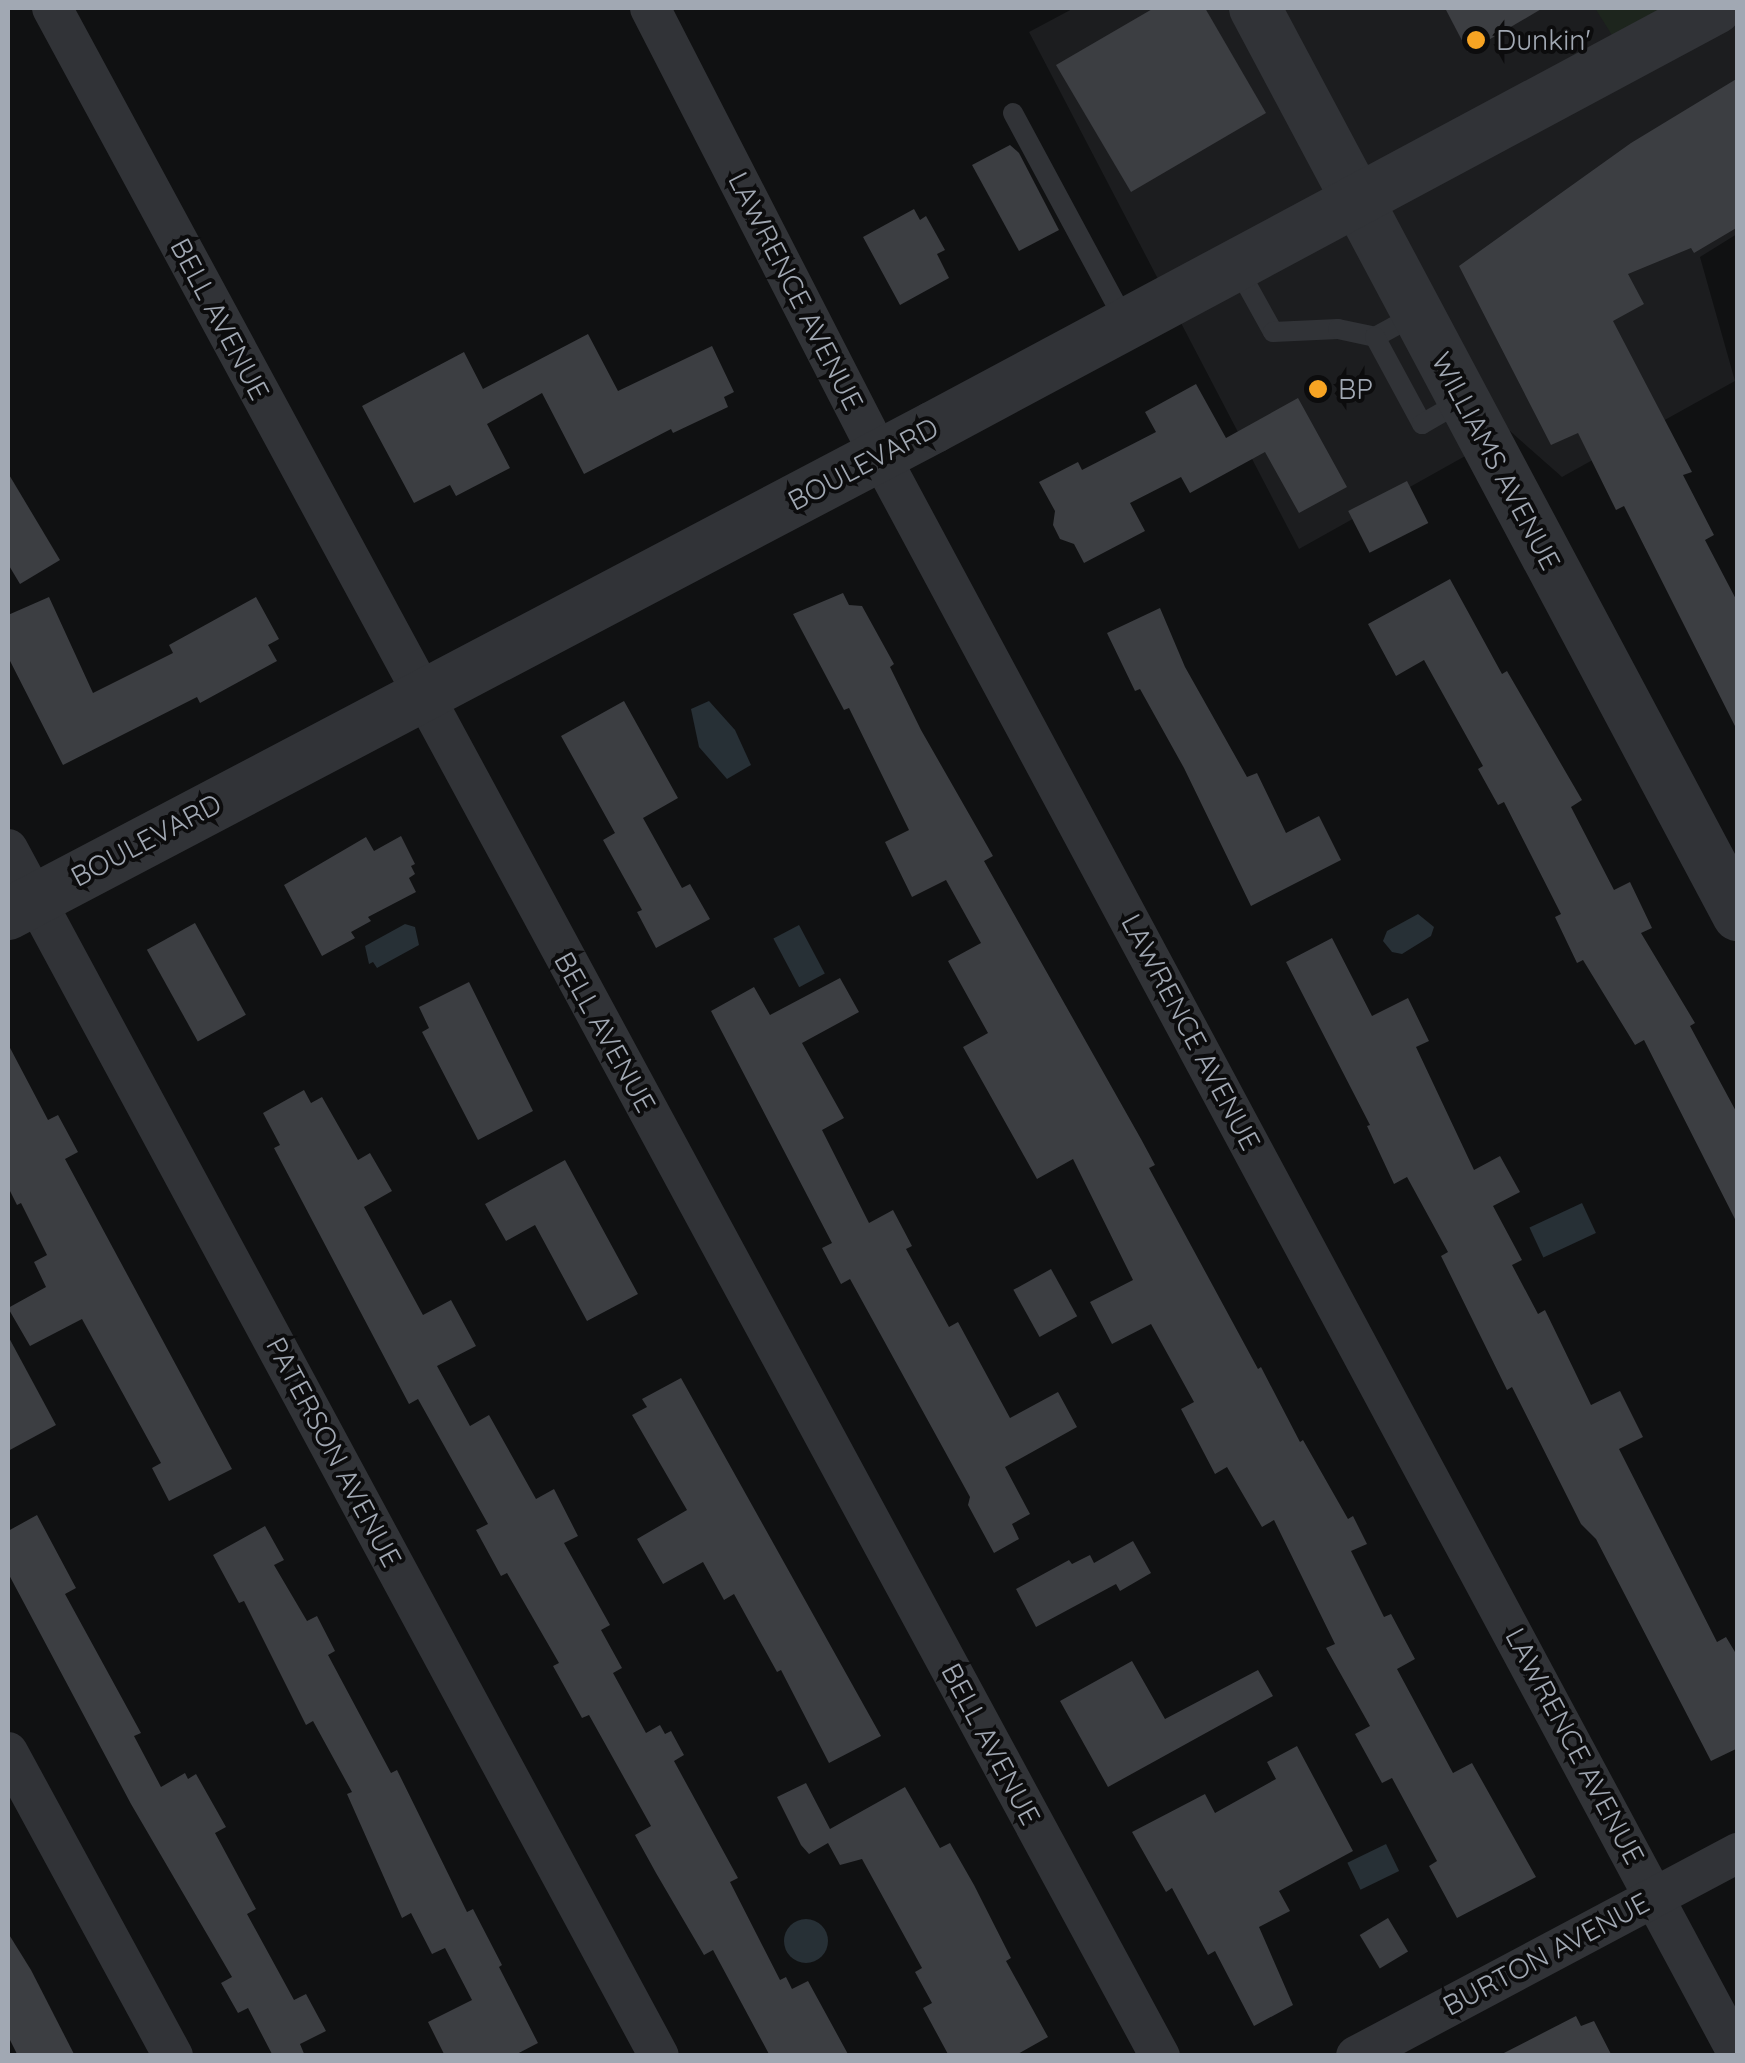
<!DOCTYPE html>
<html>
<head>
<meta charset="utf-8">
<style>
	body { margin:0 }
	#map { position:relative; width:1745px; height:2063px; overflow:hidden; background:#101112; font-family:Quicksand,sans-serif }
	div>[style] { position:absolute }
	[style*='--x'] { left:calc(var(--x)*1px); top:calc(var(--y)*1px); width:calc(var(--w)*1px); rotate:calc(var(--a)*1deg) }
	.built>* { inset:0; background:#1c1d1f }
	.green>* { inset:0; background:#1d251d }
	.water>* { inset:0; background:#273036; transform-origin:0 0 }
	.round { border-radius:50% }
	.building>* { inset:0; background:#3c3e42; transform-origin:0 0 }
	.service>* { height:20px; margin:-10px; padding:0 10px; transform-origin:10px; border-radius:10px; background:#313337 }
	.minor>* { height:40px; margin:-20px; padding:0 20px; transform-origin:20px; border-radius:20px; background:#313337 }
	.tertiary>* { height:52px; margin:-26px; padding:0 26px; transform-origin:26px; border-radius:26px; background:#313337 }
	.dots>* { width:28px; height:28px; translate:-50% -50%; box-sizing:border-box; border:5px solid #0c0c0d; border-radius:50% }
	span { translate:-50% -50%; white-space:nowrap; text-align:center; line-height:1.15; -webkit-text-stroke:8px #0c0c0d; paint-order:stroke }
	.poi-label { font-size:28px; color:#a1a8b3 }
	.left { translate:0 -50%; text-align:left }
	.street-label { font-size:28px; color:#a1a8b3 }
	.frame { position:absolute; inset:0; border:10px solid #a1a8b3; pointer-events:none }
</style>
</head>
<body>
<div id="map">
	<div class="built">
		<i style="clip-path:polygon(1074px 8px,1737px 8px,1737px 234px,1700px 257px,1735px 381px,1562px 477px,1510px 431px,1299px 549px,1029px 32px)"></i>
	</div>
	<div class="green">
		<i style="clip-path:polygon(1595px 8px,1716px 8px,1625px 56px)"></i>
	</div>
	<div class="water">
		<i style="clip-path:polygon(709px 701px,735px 730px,751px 765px,727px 779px,699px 747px,691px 709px)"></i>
		<i style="clip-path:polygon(1418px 914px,1434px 927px,1431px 936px,1402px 954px,1392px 952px,1383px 941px,1387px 931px)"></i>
		<i style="clip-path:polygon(405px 924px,415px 927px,419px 945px,377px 968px,373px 962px,369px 964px,365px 946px)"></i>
		<i style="left:799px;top:925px;width:55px;height:29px;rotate:62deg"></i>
		<i style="left:1582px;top:1203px;width:33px;height:58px;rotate:65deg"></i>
		<i style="left:1386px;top:1844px;width:30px;height:43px;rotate:64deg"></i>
		<i class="round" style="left:784px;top:1919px;width:44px;height:44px"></i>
	</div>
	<div class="building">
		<i style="clip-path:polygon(1154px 8px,1205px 8px,1266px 113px,1131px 192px,1056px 65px)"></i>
		<i style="clip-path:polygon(1445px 8px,1543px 8px,1468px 52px)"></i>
		<i style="clip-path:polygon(1738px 78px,1738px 227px,1694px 253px,1691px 248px,1628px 274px,1644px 304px,1613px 321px,1692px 472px,1683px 475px,1714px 535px,1705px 540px,1738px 603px,1738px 732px,1624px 506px,1616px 510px,1578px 433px,1551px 445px,1459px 266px,1631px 143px)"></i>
		<i style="clip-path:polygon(1010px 145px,1019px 153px,1059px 230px,1019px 251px,972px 165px)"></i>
		<i style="clip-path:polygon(914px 209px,920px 220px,926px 216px,945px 250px,937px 254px,949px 278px,900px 305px,863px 237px)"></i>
		<i style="clip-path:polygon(588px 334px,618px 391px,712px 346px,734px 392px,724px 397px,728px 407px,673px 433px,671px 429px,584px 474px,542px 393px,487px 424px,510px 468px,456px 496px,450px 485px,414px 503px,362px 406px,464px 352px,483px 389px)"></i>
		<i style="clip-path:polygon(1196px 384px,1226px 438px,1298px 398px,1347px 487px,1299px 513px,1265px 452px,1190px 493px,1181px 477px,1130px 503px,1145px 531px,1084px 563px,1074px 544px,1060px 539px,1053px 525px,1055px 511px,1039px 482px,1078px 462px,1082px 470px,1156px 432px,1145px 412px)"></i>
		<i style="clip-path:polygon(8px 473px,60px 560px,20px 584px,8px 564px)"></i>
		<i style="left:1407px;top:481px;width:47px;height:66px;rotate:63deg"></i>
		<i style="clip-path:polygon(1450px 579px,1502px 674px,1507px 671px,1582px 800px,1571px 807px,1614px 890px,1630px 882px,1652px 928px,1641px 933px,1695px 1023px,1690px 1026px,1738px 1115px,1738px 1225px,1644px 1040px,1635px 1045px,1583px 960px,1577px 963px,1555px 917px,1561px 914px,1504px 802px,1498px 805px,1478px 769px,1483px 766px,1424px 660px,1396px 676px,1368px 624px)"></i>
		<i style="clip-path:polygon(843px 593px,849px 605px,862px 606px,894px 664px,890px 667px,921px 730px,993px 856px,984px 861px,1141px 1139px,1155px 1165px,1149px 1168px,1258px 1369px,1261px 1367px,1300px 1442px,1303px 1440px,1348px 1519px,1353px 1516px,1367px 1544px,1351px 1551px,1384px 1617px,1391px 1614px,1415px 1659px,1397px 1669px,1453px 1773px,1472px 1763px,1536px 1877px,1457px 1918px,1429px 1866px,1437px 1861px,1392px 1778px,1382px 1783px,1355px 1734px,1370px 1726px,1326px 1648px,1335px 1644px,1274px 1520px,1262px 1527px,1227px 1467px,1215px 1474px,1181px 1409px,1194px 1402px,1151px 1324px,1112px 1344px,1090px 1302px,1133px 1280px,1073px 1159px,1037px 1179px,963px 1047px,988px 1033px,948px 961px,981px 943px,946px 880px,912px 897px,885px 842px,909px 830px,849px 708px,844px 710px,793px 614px)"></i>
		<i style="clip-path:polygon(49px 597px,93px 693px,173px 653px,169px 645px,256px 597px,279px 639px,268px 645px,277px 661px,200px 703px,197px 697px,63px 765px,8px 657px,8px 615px)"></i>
		<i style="clip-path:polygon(1160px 608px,1185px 667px,1247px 777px,1257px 773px,1286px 833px,1319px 816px,1341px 860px,1251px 906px,1184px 768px,1140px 689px,1135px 691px,1107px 633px)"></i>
		<i style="clip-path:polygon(624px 701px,678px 798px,643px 818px,682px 888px,690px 884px,710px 919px,656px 948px,637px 912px,642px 910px,603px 840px,615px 833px,561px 736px)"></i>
		<i style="clip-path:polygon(401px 836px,415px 864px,411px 866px,415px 874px,409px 878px,416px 892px,368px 917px,371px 921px,351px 932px,355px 938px,322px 956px,284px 885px,366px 837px,374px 851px)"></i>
		<i style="left:195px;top:923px;width:105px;height:55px;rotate:61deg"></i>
		<i style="clip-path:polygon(1332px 938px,1372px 1016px,1408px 998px,1429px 1041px,1416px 1047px,1474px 1170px,1500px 1156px,1520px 1192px,1493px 1206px,1522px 1260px,1512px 1265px,1538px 1314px,1545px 1310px,1591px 1405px,1620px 1391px,1643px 1437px,1619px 1449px,1717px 1642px,1726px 1637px,1738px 1657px,1738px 1748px,1711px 1761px,1596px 1539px,1581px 1524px,1512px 1387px,1507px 1390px,1441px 1256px,1448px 1252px,1407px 1177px,1394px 1184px,1367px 1126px,1370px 1125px,1286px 962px)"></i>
		<i style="clip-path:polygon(840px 978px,859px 1012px,802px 1043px,844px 1118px,822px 1130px,869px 1223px,893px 1210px,912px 1246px,906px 1249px,949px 1327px,958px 1322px,1010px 1418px,1058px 1392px,1077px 1427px,1005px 1467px,1030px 1514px,1012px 1524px,1019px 1539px,994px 1553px,968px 1505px,970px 1497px,850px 1279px,841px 1284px,822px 1248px,832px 1243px,711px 1011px,754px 987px,770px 1015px)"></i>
		<i style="clip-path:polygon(469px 982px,533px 1111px,478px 1140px,422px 1032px,429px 1028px,419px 1007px)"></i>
		<i style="clip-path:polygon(8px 1044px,48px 1120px,58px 1115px,78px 1152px,65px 1159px,232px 1469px,169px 1501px,152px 1468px,161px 1463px,82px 1319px,30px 1346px,8px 1308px,46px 1287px,34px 1262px,47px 1255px,21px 1203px,17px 1205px,8px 1187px)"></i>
		<i style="clip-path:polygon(304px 1090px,311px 1103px,322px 1097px,358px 1160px,370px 1153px,392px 1191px,364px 1207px,423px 1315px,451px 1300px,476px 1346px,437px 1366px,470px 1426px,489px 1415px,536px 1499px,554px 1489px,578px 1536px,564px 1543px,610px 1625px,601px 1630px,622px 1668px,613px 1673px,646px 1733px,660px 1725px,665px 1734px,671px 1731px,684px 1755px,674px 1761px,738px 1878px,730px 1882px,780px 1980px,786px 1977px,792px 1989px,808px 1981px,849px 2056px,770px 2056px,713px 1950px,704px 1955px,656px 1873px,635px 1835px,651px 1826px,589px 1715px,582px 1718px,553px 1666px,559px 1663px,507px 1573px,501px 1576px,476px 1530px,488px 1524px,418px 1399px,409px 1404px,274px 1148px,280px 1145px,263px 1113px)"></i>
		<i style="clip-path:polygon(565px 1160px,638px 1294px,587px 1321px,535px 1225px,506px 1241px,485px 1204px)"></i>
		<i style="left:1051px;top:1269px;width:54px;height:43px;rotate:61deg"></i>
		<i style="clip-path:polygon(8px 1336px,56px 1425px,8px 1451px)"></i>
		<i style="clip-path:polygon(681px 1378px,881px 1736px,829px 1763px,781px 1670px,777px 1672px,734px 1594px,724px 1600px,703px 1562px,663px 1584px,637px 1539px,687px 1510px,632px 1415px,647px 1407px,642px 1399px)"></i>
		<i style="clip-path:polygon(37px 1515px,76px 1588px,65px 1594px,141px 1733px,134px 1736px,161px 1787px,185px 1773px,188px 1779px,196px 1774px,226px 1827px,215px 1833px,256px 1909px,247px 1914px,294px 2000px,306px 1994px,326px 2031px,300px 2044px,305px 2056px,273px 2056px,248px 2008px,238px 2013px,221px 1983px,232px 1977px,131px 1804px,8px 1573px,8px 1531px)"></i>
		<i style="clip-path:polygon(265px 1526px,284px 1560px,274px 1565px,307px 1621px,317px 1616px,335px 1651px,328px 1655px,391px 1773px,397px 1770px,467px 1912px,473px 1909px,502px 1965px,499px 1967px,538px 2043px,513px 2056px,445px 2056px,428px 2022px,472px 2000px,445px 1948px,432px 1954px,411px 1913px,402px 1918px,347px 1794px,352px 1792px,313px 1721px,306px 1725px,244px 1601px,239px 1603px,213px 1555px)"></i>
		<i style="clip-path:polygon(1133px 1541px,1151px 1573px,1120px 1591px,1116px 1584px,1036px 1627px,1016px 1589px,1069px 1560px,1072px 1564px,1090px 1555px,1094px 1563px)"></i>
		<i style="clip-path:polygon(1132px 1661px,1165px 1719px,1258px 1670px,1273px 1696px,1108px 1787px,1060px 1701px)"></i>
		<i style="clip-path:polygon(1297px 1746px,1353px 1851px,1279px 1891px,1290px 1911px,1259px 1927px,1293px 2005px,1254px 2026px,1215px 1951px,1208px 1955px,1172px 1888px,1166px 1892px,1132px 1832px,1205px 1794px,1215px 1813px,1276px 1779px,1267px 1762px)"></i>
		<i style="clip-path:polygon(806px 1783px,830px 1829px,905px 1787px,940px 1848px,950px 1843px,974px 1885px,1011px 1958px,1006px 1961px,1048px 2037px,1014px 2056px,949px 2056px,923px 2008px,932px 2003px,915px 1972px,922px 1968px,862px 1859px,840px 1865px,828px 1843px,809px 1854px,801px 1845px,777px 1797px)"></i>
		<i style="left:1388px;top:1918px;width:39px;height:33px;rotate:59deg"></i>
		<i style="clip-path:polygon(8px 1933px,31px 1970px,75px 2056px,18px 2056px,8px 2036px)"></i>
		<i style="clip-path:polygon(1576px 2016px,1581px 2026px,1594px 2021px,1612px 2056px,1498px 2056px)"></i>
	</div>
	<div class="service">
		<i style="--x:1013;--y:113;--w:238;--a:61.7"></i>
		<i style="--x:1237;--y:267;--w:74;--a:61"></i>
		<i style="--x:1273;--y:332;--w:65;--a:-2.6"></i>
		<i style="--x:1338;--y:329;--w:38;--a:12"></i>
		<i style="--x:1375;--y:337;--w:48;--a:-28.7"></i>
		<i style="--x:1375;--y:337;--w:99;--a:61.6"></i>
		<i style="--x:1422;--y:424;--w:46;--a:-29.9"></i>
	</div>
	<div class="minor">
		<i style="--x:52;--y:8;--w:2329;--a:61.59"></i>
		<i style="--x:650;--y:8;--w:504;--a:62.82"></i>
		<i style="--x:880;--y:456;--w:1814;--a:61.77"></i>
		<i style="--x:8;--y:849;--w:1371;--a:61.66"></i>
		<i style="--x:8;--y:1752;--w:346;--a:61.5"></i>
		<i style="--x:1356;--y:2056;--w:433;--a:-28"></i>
	</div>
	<div class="tertiary">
		<i style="--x:1255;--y:8;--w:1028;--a:61.96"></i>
		<i style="--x:8;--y:914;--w:1046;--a:-27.74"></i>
		<i style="--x:934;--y:427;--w:887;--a:-28.18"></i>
	</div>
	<div class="dots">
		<i style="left:1476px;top:40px;background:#f7a423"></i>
		<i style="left:1318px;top:389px;background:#f7a423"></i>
	</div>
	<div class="poi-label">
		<span class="left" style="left:1496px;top:40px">Dunkin'</span>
		<span class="left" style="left:1338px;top:389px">BP</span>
	</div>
	<div class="street-label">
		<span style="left:796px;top:291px;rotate:63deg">LAWRENCE AVENUE</span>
		<span style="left:220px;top:319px;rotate:62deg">BELL AVENUE</span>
		<span style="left:1496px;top:461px;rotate:62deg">WILLIAMS AVENUE</span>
		<span style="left:863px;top:464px;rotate:-28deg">BOULEVARD</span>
		<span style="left:146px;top:840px;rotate:-28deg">BOULEVARD</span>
		<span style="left:605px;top:1032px;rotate:61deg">BELL AVENUE</span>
		<span style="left:1191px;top:1032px;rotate:62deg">LAWRENCE AVENUE</span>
		<span style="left:334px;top:1452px;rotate:62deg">PATERSON AVENUE</span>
		<span style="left:991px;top:1744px;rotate:62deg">BELL AVENUE</span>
		<span style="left:1575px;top:1746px;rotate:62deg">LAWRENCE AVENUE</span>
		<span style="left:1546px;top:1954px;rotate:-28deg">BURTON AVENUE</span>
	</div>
	<div class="frame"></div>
</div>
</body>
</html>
